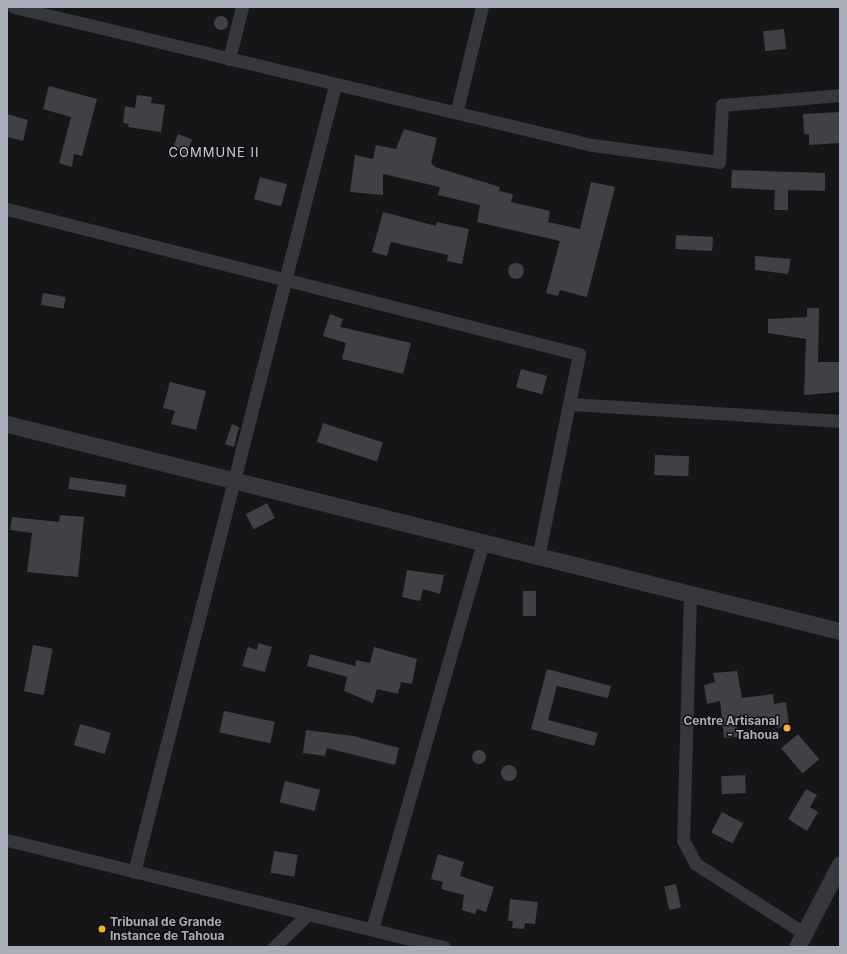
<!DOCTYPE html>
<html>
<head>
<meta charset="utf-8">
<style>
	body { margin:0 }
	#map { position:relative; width:847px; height:954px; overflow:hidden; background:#161618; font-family:Inter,sans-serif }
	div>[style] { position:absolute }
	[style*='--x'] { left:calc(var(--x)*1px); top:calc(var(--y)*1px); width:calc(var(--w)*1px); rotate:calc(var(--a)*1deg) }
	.building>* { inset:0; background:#404145; transform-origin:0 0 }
	.round { border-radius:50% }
	.minor>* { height:13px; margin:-6.5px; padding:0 6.5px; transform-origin:6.5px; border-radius:6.5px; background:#37383d }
	.tertiary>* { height:17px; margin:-8.5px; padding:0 8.5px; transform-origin:8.5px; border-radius:8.5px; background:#37383d }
	.dots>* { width:11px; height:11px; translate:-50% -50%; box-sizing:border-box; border:2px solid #111113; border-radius:50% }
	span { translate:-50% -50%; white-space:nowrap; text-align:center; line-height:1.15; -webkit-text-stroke:3px #111113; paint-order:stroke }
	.poi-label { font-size:12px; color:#a8adb8; font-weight:700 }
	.right { translate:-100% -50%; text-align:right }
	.left { translate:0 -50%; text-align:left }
	.neighbourhood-label { font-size:13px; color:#c9ccd4; letter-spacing:1px }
	.frame { position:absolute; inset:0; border:8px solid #a8adb8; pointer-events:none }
</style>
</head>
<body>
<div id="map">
	<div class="building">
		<i class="round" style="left:214px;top:16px;width:14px;height:14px"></i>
		<i style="left:784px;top:29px;width:20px;height:21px;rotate:84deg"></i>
		<i style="clip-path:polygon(49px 86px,97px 99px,82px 156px,74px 154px,72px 167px,59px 163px,71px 117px,43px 109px)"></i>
		<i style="clip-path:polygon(137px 95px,152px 97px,151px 103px,165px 105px,161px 132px,128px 127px,129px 124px,123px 123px,125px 106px,135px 108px)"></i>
		<i style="clip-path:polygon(840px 112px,840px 143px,809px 145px,809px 134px,804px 134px,803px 114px)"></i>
		<i style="clip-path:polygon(7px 114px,28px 120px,23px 141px,7px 137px)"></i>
		<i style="clip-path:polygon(404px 129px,437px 138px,431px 163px,435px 167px,500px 187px,499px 191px,513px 194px,511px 202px,550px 211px,548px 222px,580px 229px,591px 182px,615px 187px,587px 297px,560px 290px,558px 296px,546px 293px,560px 241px,477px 222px,480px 205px,438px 195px,440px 187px,383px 174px,383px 195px,350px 192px,355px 155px,373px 159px,376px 145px,396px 149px)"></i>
		<i style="left:178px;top:134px;width:15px;height:16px;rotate:20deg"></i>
		<i style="clip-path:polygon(732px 170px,825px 173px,825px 191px,788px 190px,788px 210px,774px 210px,775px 190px,731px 188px)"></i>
		<i style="left:260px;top:177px;width:28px;height:23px;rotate:15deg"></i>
		<i style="clip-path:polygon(383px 212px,436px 226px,437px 222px,469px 229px,462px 264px,447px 261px,448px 255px,391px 242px,387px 256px,372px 252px)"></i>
		<i style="left:676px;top:235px;width:37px;height:14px;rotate:3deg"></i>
		<i style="clip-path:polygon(755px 256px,791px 259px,788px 274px,755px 270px)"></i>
		<i class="round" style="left:508px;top:263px;width:16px;height:16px"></i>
		<i style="left:43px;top:293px;width:23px;height:12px;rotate:10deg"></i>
		<i style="clip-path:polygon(807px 308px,819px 308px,818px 362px,840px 362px,840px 392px,804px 395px,806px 339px,768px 333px,768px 319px,807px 317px)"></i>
		<i style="clip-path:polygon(330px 314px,343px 319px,340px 327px,411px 343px,403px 374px,342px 359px,346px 343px,323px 336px)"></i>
		<i style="left:521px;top:369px;width:27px;height:19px;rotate:15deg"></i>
		<i style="clip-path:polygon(170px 382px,206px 391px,196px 430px,171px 424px,175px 411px,163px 408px)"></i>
		<i style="left:323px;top:423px;width:63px;height:20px;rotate:18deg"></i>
		<i style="clip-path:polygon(232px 424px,239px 427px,234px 447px,225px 444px)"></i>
		<i style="left:655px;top:455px;width:34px;height:20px;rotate:2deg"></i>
		<i style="left:70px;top:477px;width:57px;height:12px;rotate:8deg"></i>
		<i style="left:267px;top:503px;width:17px;height:24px;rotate:62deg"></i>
		<i style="clip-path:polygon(60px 515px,84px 517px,78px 577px,27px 572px,32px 533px,10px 530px,12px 517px,59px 522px)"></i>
		<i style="clip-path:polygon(407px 570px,444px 575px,440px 594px,423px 589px,420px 601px,402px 597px)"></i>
		<i style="left:523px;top:591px;width:13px;height:25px"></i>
		<i style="clip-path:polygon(258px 643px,272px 647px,265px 672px,242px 666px,248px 647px,257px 650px)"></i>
		<i style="left:33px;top:645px;width:20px;height:47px;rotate:11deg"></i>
		<i style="clip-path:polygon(374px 647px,417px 659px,412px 684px,401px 682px,398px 694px,377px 689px,373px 703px,344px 691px,347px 677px,307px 666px,310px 654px,355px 666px,356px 660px,370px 663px)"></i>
		<i style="clip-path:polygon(547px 669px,611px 686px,608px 698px,557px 686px,548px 720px,598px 733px,594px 746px,531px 729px)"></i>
		<i style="clip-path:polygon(737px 671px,742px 698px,773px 694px,774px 704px,786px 702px,789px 726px,777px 728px,776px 719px,736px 723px,738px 737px,724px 738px,720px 701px,707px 704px,704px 685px,715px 682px,713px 673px)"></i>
		<i style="left:224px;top:711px;width:52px;height:22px;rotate:12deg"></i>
		<i style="left:80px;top:724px;width:32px;height:22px;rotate:16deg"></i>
		<i style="clip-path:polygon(306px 730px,353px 736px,399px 748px,395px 765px,327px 748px,325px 756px,303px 753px)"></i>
		<i style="left:798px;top:734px;width:33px;height:22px;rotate:50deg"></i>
		<i class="round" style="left:472px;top:750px;width:14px;height:14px"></i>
		<i class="round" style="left:501px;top:765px;width:16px;height:16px"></i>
		<i style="left:745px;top:775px;width:18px;height:24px;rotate:87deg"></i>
		<i style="left:285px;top:781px;width:36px;height:22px;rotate:14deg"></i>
		<i style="clip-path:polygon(806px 789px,817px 795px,810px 807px,818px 812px,807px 831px,788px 819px)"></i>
		<i style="left:722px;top:812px;width:24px;height:23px;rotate:28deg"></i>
		<i style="left:274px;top:851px;width:24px;height:22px;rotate:9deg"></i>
		<i style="clip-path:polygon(438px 854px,464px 862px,460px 876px,494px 887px,486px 912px,477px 909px,475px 914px,462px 910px,464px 895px,441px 889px,443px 882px,431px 879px)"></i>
		<i style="left:676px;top:884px;width:24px;height:12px;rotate:78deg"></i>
		<i style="clip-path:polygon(510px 899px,538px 902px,535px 924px,525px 923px,524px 929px,512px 928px,513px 921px,508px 921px)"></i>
	</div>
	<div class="minor">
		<i style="--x:14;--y:7;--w:594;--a:13.43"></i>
		<i style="--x:592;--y:145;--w:128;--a:7.6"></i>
		<i style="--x:719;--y:162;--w:57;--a:-87"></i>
		<i style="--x:722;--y:105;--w:118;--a:-4.8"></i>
		<i style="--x:229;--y:59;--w:54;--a:-76"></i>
		<i style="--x:457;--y:110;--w:106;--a:-76.4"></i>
		<i style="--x:7;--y:209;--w:590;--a:14.22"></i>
		<i style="--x:579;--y:354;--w:207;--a:101.4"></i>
		<i style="--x:571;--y:404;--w:270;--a:3.6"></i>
		<i style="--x:690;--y:594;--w:246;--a:91.6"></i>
		<i style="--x:683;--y:840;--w:27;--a:62"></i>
		<i style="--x:696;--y:864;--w:128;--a:32.6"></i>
		<i style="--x:7;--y:840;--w:450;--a:13.8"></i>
		<i style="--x:134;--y:872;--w:812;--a:-75.67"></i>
		<i style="--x:372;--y:929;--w:402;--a:-74"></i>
		<i style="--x:274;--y:947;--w:47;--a:-44.1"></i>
	</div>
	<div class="tertiary">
		<i style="--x:7;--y:424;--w:858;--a:13.96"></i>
		<i style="--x:797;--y:947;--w:93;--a:-62.6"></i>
	</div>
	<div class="dots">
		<i style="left:787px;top:728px;background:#f2b134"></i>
		<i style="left:102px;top:929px;background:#f2b134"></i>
	</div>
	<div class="poi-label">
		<span class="right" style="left:779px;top:728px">Centre Artisanal<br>- Tahoua</span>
		<span class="left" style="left:110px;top:929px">Tribunal de Grande<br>Instance de Tahoua</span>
	</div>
	<div class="neighbourhood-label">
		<span style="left:214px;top:152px">COMMUNE II</span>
	</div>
	<div class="frame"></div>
</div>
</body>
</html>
